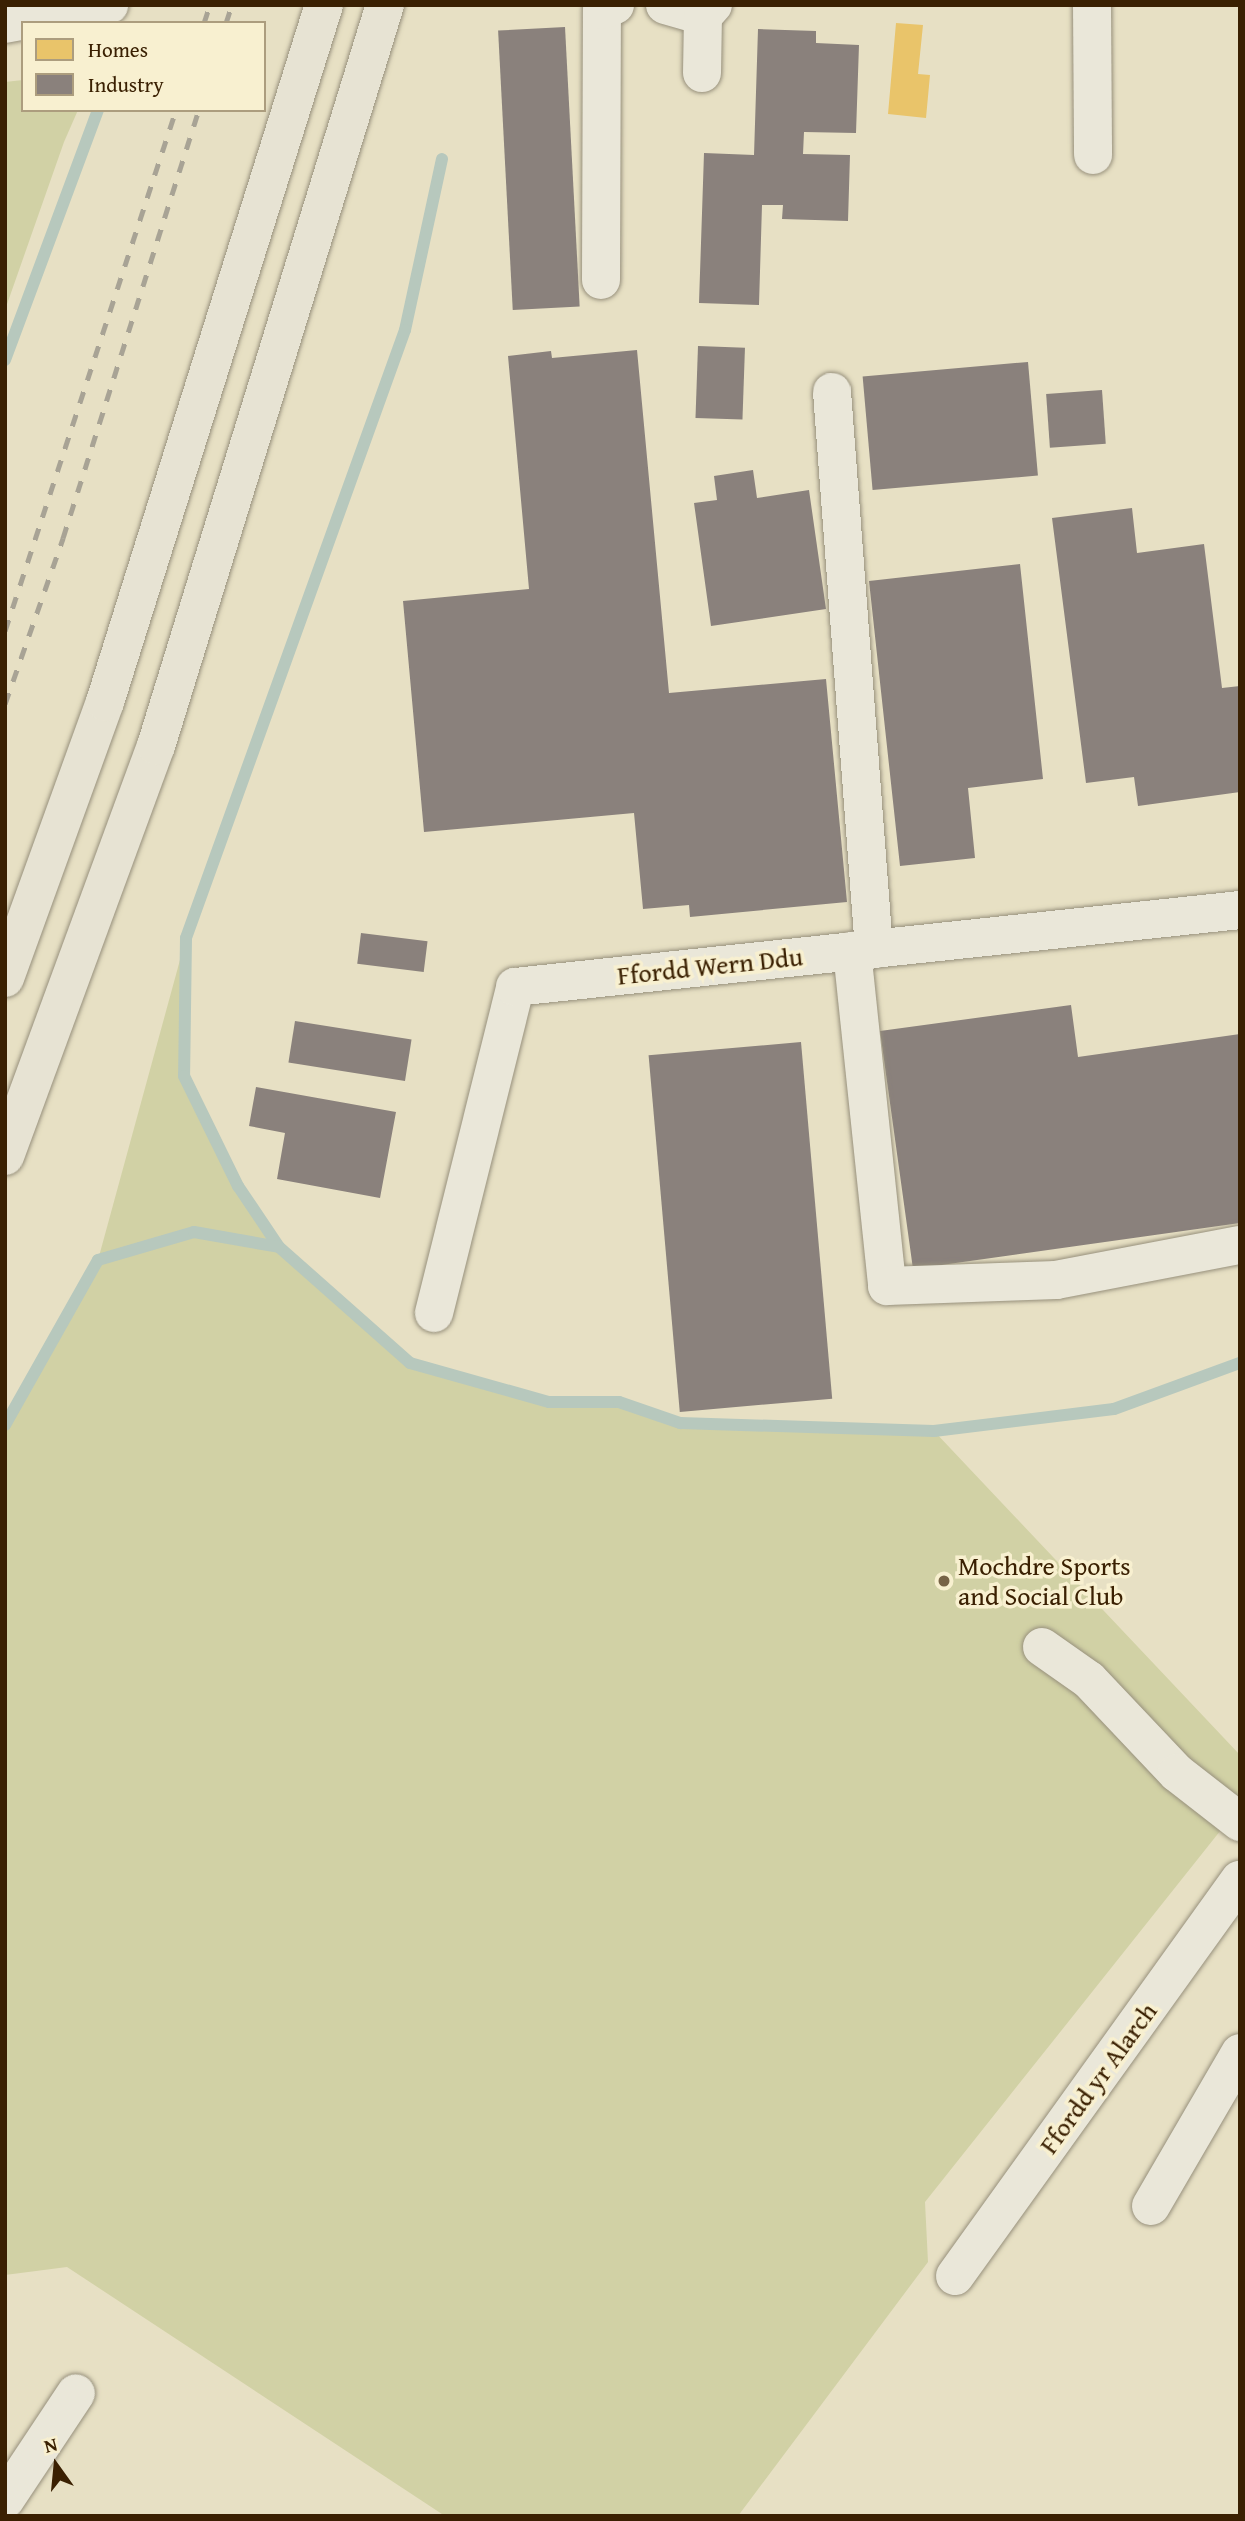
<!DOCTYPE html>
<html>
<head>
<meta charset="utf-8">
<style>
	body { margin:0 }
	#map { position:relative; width:1245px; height:2521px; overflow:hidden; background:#e7e0c4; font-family:"Gentium Book Plus",serif }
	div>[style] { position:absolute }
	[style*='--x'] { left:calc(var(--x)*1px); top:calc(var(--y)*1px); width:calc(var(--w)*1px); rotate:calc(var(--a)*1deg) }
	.green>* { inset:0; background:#d1d1a5 }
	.homes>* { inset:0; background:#e9c46a }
	.industry>* { inset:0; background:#8a817c; transform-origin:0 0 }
	.stream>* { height:12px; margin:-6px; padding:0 6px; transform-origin:6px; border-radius:6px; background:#b7c8bd }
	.roads { filter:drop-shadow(0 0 2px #97907c) drop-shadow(0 0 2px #97907c) }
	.minor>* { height:38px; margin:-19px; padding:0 19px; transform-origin:19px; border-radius:19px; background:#eae7d9 }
	.highway>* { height:38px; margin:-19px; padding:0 19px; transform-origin:19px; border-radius:19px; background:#e7e3d3 }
	.rail>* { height:5px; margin-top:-2.5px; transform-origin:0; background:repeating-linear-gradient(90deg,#a8a395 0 12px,transparent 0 24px) }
	.dots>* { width:19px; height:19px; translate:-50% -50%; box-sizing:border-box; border:4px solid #f8f0d0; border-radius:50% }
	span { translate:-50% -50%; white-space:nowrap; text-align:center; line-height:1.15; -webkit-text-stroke:7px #f8f0d0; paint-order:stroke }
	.street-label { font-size:26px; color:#3a2002 }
	.poi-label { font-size:26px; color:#3a2002 }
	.left { translate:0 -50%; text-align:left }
	.frame { position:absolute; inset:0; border:7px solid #3a2002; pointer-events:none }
	.legend { position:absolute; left:21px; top:21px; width:245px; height:91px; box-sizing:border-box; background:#f8f0d0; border:2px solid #ac9d7e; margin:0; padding:9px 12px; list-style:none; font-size:21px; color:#3a2002 }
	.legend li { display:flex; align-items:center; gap:14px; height:35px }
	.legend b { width:35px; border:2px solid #ac9d7e }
	.north { position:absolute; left:21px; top:2430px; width:70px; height:70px; -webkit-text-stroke:5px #f8f0d0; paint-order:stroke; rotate:345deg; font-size:19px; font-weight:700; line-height:28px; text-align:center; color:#3a2002 }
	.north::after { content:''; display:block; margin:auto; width:24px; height:32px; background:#3a2002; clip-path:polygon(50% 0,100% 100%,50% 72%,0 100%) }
</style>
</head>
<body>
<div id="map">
	<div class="green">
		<i style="clip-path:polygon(23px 80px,23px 110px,78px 110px,64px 142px,5px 310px,5px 82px)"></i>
		<i style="clip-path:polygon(186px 938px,184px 1076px,238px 1186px,279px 1247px,410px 1363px,549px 1402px,619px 1402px,680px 1423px,934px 1431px,1240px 1755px,1240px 1806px,925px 2202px,928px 2262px,738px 2516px,445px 2516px,67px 2267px,5px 2275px,5px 1425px,98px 1260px)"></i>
	</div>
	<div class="homes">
		<i style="clip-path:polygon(896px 23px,923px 25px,918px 74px,930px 75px,926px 118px,888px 114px)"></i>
	</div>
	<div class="industry">
		<i style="left:565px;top:27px;width:280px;height:67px;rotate:87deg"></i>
		<i style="clip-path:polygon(758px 29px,816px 31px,816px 43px,859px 45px,856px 133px,804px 132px,803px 154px,850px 155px,848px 221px,782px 219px,783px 205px,762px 205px,759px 305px,699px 303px,704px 153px,754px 155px)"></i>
		<i style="left:698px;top:346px;width:47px;height:72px;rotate:2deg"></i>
		<i style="clip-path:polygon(637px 350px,669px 693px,826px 679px,847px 902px,690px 917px,689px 905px,643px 909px,634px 813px,424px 832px,403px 601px,529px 589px,508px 356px,551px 351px,552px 358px)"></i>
		<i style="left:1028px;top:362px;width:114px;height:166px;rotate:85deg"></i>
		<i style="left:1102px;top:390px;width:54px;height:56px;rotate:86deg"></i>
		<i style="clip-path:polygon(753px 470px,757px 498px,809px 490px,826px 609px,711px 626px,694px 503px,717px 500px,714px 476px)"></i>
		<i style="clip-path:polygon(1132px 508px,1137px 553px,1204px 544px,1222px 688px,1240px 686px,1240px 792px,1138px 806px,1134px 777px,1086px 783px,1052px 518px)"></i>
		<i style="clip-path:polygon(1020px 564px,1043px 779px,968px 788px,975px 858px,900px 866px,869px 581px)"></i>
		<i style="left:361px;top:933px;width:67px;height:31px;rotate:7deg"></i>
		<i style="clip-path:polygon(1071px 1005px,1078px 1057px,1240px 1034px,1240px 1223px,913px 1269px,880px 1031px)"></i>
		<i style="left:295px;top:1021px;width:118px;height:42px;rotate:9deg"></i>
		<i style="left:801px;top:1042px;width:358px;height:153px;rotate:85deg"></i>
		<i style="clip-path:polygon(256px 1087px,396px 1112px,380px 1198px,277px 1179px,285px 1133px,249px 1126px)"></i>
	</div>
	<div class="stream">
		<i style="--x:442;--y:159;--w:175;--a:102.2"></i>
		<i style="--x:405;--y:330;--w:646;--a:109.81"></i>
		<i style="--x:186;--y:938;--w:138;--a:90.8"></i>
		<i style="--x:184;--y:1076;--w:123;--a:63.9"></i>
		<i style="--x:238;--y:1186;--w:73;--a:56.1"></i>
		<i style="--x:279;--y:1247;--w:175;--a:41.5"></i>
		<i style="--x:410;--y:1363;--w:144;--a:15.7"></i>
		<i style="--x:549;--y:1402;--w:70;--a:0"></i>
		<i style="--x:619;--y:1402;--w:65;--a:19"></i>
		<i style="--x:680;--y:1423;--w:254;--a:1.8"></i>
		<i style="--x:934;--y:1431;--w:181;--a:-7"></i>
		<i style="--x:1114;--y:1409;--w:134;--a:-20.1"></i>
		<i style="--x:5;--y:360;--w:267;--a:-69.6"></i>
		<i style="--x:5;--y:1425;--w:189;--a:-60.6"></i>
		<i style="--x:98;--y:1260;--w:100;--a:-16.3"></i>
		<i style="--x:194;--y:1232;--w:86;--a:10"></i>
	</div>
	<div class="roads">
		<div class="minor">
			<i style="--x:665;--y:5;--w:40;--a:16"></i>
			<i style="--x:1092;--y:5;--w:150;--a:89.6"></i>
			<i style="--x:5;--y:24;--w:106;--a:-10.4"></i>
			<i style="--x:702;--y:73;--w:57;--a:-89"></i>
			<i style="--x:703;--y:16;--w:15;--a:-48"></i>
			<i style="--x:601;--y:280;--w:270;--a:-89.8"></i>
			<i style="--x:602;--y:10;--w:14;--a:-21"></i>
			<i style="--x:832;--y:392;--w:559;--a:85.69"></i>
			<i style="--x:852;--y:951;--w:337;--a:84"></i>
			<i style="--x:887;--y:1286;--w:169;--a:-2"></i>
			<i style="--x:1056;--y:1280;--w:187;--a:-10.8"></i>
			<i style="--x:434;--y:1313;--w:336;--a:-76"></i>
			<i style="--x:515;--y:987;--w:729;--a:-6.06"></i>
			<i style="--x:1042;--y:1647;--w:57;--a:35.1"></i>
			<i style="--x:1089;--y:1680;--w:128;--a:46.6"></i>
			<i style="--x:1177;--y:1773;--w:80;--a:37.9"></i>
			<i style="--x:1151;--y:2206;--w:177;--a:-59.8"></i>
			<i style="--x:955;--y:2276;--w:488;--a:-54.3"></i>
			<i style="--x:5;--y:2500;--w:128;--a:-56.4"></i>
		</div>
		<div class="highway">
			<i style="--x:5;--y:978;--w:294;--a:-70.1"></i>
			<i style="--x:105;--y:702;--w:731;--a:-72.56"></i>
			<i style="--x:5;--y:1156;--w:437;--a:-69.8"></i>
			<i style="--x:156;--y:746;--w:776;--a:-72.83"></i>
		</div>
	</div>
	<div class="rail">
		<i style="--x:204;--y:23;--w:19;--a:-72"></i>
		<i style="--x:226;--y:23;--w:19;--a:-72"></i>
		<i style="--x:5;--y:631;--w:548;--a:-71.83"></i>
		<i style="--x:5;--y:704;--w:176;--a:-70.7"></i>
		<i style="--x:63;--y:538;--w:449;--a:-72.4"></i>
	</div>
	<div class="dots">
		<i style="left:944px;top:1581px;background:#776346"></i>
	</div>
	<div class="street-label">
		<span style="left:710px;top:966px;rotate:-6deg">Ffordd Wern Ddu</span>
		<span style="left:1098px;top:2078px;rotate:-54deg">Ffordd yr Alarch</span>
	</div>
	<div class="poi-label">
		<span class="left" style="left:958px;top:1581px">Mochdre Sports<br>and Social Club</span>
	</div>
	<div class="frame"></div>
	<ul class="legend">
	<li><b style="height:19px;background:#e9c46a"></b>Homes</li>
	<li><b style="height:19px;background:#8a817c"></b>Industry</li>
	</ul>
	<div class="north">N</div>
</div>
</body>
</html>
